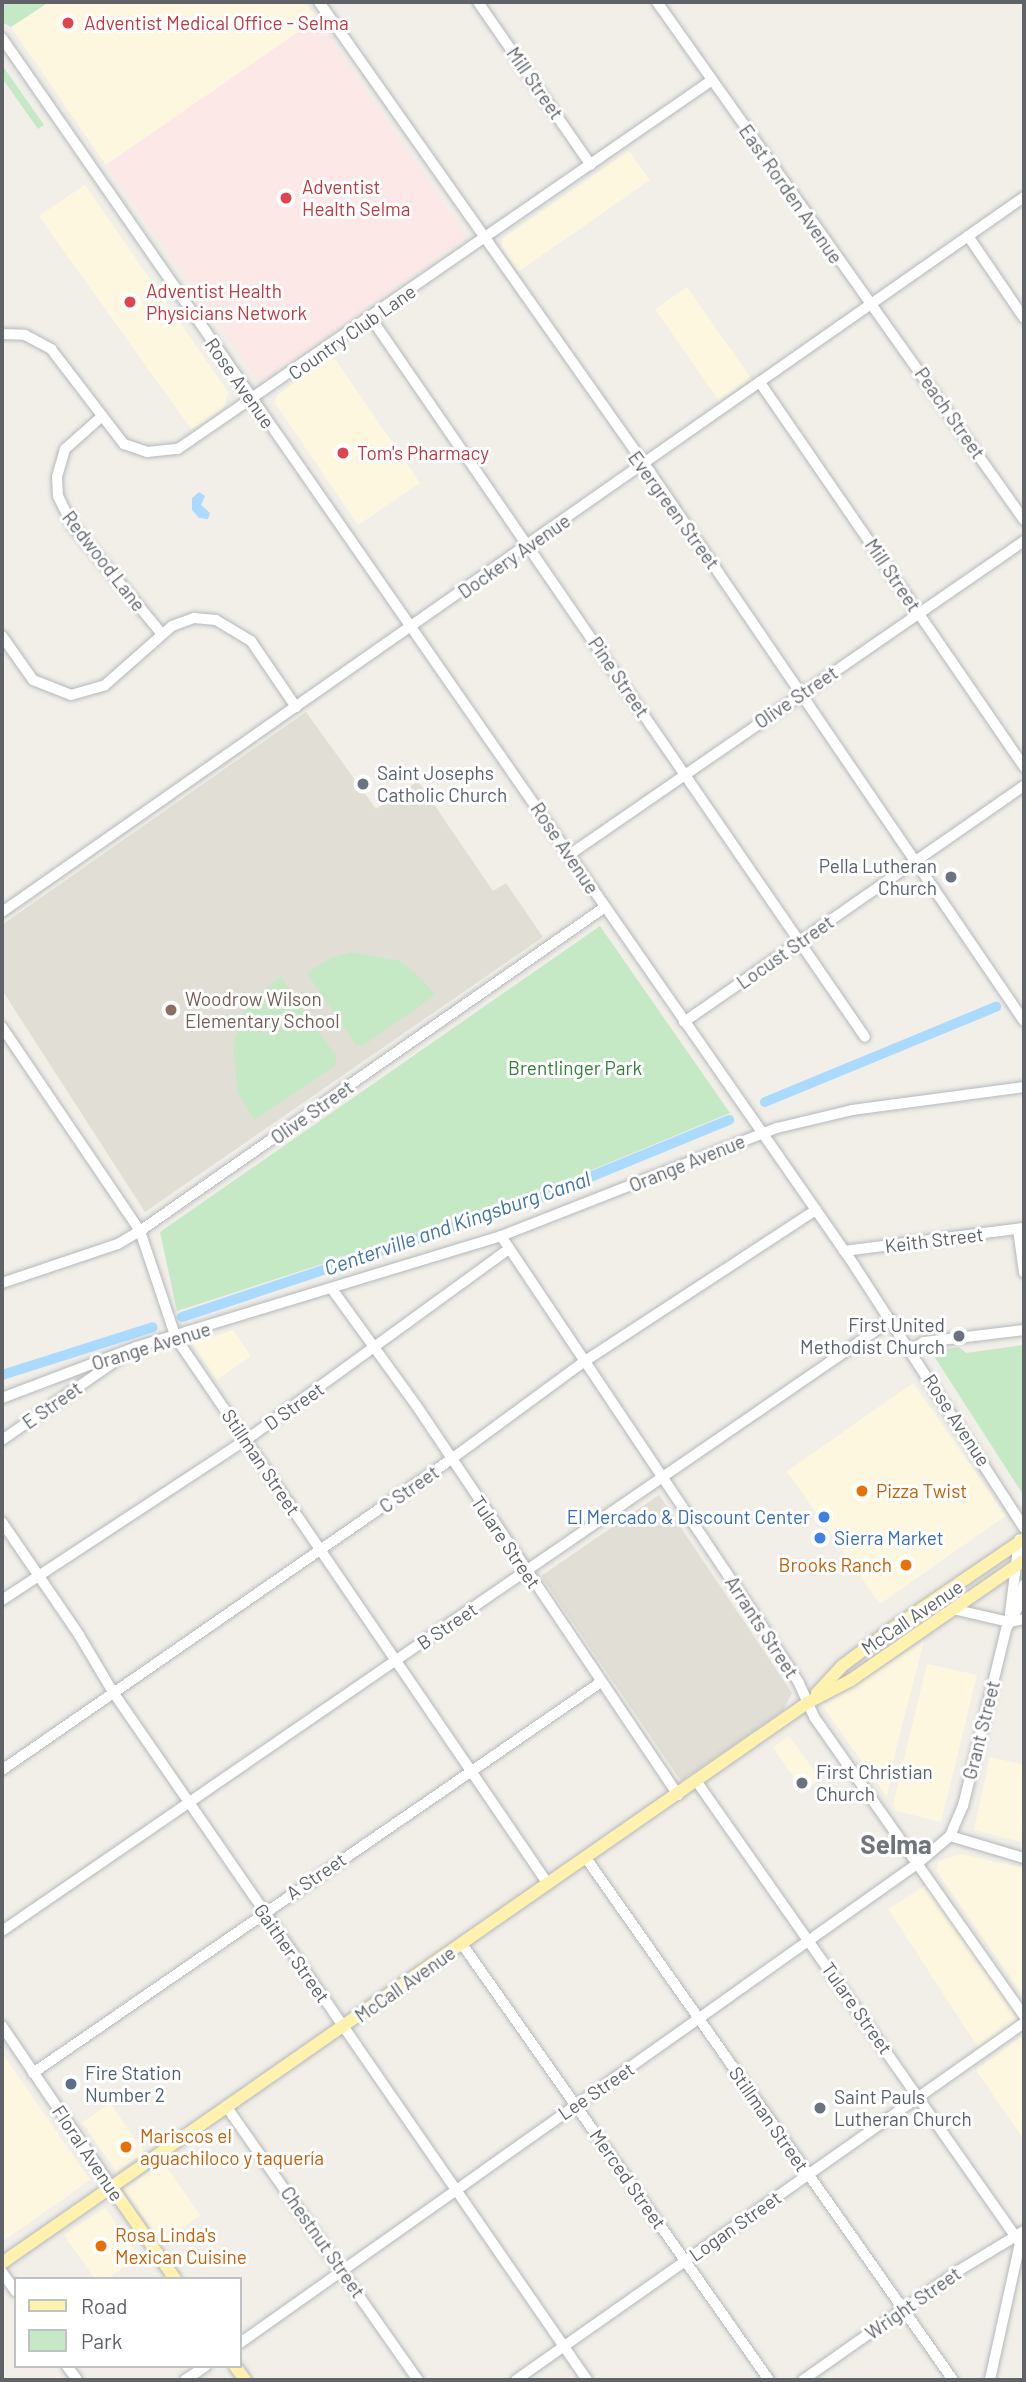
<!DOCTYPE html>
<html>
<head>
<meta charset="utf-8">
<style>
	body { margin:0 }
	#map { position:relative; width:1026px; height:2382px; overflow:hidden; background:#f1efe8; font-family:Barlow,sans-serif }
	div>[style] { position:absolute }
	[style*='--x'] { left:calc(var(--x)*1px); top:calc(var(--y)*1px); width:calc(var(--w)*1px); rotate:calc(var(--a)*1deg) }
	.commercial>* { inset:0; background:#fef7e0; transform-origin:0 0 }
	.education>* { inset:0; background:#e1ded6 }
	.medical>* { inset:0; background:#fce8e6 }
	.green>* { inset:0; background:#c5e8c5 }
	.water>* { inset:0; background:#aadaff }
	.canal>* { height:10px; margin:-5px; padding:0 5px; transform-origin:5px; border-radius:5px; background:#aadaff }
	.roads { filter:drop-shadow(0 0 2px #b5b8bc) drop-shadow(0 0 2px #b5b8bc) }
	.minor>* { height:10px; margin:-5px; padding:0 5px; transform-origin:5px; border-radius:5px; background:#fff }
	.major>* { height:12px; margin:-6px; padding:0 6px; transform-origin:6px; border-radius:6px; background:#fff2af }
	.dots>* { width:19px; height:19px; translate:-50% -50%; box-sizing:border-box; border:4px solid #fff; border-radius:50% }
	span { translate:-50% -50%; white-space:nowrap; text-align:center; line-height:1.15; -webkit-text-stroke:6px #fff; paint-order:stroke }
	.health-label { font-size:19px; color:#be3a42 }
	.left { translate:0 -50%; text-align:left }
	.street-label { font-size:19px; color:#5f6368 }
	.worship-label { font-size:19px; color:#5b616d }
	.right { translate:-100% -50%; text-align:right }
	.education-label { font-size:19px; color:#785e54 }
	.park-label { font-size:19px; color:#348238 }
	.food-label { font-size:19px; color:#c56008 }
	.shop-label { font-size:19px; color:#366cbe }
	.service-label { font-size:19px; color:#4e5e75 }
	.water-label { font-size:21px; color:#4174aa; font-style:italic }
	.district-label { font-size:26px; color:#70757a; font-weight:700 }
	.frame { position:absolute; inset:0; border:4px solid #5f6368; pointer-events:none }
	.legend { position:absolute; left:14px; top:2277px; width:228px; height:91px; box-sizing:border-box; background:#fff; border:2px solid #bfc1c3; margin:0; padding:9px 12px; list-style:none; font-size:21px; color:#5f6368 }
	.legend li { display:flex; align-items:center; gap:14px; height:35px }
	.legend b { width:35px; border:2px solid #bfc1c3 }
</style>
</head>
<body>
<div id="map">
	<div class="commercial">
		<i style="clip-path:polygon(49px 2px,305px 2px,317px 19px,106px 165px,11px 27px)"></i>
		<i style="clip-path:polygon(629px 151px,650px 180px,518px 272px,502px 249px,502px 239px)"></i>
		<i style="clip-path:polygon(85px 185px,228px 392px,224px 408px,192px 430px,39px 216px)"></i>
		<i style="left:687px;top:287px;width:112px;height:39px;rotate:55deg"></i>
		<i style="clip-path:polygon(333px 356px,420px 483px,358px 525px,275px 403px,277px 395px)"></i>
		<i style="clip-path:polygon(233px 1330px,251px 1356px,217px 1380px,193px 1344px)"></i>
		<i style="left:913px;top:1383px;width:162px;height:154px;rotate:55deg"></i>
		<i style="clip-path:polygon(924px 1641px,896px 1749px,887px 1797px,822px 1705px)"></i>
		<i style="clip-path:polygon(927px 1664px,977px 1675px,941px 1822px,897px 1811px,893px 1805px)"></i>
		<i style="left:789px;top:1736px;width:53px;height:20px;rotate:54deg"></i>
		<i style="clip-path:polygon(990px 1757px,1024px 1765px,1021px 1842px,974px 1830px)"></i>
		<i style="clip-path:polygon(960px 1854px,1024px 1868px,1024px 1997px,936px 1870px,939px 1861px)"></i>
		<i style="left:932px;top:1881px;width:168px;height:52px;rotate:57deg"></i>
		<i style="clip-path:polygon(1023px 2036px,1024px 2038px,1024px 2140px,976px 2070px)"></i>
		<i style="clip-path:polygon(4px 2056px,90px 2180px,2px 2242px,2px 2057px)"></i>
		<i style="left:110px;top:2103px;width:60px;height:34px;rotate:55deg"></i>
		<i style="left:163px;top:2162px;width:65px;height:48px;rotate:55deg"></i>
		<i style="clip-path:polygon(105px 2208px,139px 2256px,107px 2279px,95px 2279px,64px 2235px)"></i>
	</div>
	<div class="education">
		<i style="clip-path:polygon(306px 712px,376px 809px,418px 781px,493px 891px,506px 883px,543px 937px,145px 1212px,2px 990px,2px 925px)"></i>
		<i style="clip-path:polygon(659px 1495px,792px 1693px,783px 1711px,681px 1781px,541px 1576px)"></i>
	</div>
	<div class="medical">
		<i style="clip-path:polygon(317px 19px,467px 237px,267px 378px,258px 379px,106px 165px)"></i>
	</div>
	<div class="green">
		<i style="clip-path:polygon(2px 2px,49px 2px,11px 27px,2px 22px)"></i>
		<i style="clip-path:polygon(2px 65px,44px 125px,38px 129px,2px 78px)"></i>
		<i style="clip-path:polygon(600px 926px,730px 1113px,514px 1202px,177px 1311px,160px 1232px)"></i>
		<i style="clip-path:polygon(352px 952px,399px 961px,420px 977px,435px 995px,364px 1045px,356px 1045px,307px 973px,331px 958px)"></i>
		<i style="clip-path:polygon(281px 977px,336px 1056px,335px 1066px,254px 1120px,238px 1092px,233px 1046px,244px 1013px,260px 993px)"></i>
		<i style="clip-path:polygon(1024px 1345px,1024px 1496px,934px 1356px,939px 1350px,959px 1347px,966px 1353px)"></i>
	</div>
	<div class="water">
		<i style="clip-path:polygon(199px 492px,205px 496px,201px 505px,210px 513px,208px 519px,199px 518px,192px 510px,192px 498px)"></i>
	</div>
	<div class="canal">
		<i style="--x:765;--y:1102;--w:250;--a:-22.4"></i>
		<i style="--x:182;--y:1317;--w:371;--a:-18.4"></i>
		<i style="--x:534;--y:1200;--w:211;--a:-22.3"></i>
		<i style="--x:2;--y:1375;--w:158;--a:-17.6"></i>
	</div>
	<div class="roads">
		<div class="minor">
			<i style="--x:319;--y:2;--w:575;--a:54.84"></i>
			<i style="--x:650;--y:472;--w:664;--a:55.74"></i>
			<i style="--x:478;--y:2;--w:198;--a:55.3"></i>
			<i style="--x:657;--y:2;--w:635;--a:54.68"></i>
			<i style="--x:2;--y:38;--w:1494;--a:55.22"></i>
			<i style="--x:854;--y:1265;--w:313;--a:57.1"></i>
			<i style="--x:968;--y:236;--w:99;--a:55.7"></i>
			<i style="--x:371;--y:318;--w:872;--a:55.51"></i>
			<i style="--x:2;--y:334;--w:23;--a:2"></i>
			<i style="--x:25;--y:335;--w:30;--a:28"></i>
			<i style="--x:51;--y:349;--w:120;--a:52.5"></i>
			<i style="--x:124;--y:444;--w:24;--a:19"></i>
			<i style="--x:147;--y:452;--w:31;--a:-6"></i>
			<i style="--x:178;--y:449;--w:649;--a:-34.64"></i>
			<i style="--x:761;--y:384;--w:465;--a:55.5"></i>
			<i style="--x:100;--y:418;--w:47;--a:138.5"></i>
			<i style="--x:65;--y:449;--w:29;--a:106"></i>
			<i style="--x:57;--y:477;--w:19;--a:87"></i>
			<i style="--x:58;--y:496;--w:32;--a:64"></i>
			<i style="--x:72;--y:525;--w:140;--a:50.5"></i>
			<i style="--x:2;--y:636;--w:54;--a:54.8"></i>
			<i style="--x:33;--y:680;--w:41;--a:21.5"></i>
			<i style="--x:71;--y:695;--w:35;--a:-16"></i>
			<i style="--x:105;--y:685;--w:89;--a:-41.4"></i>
			<i style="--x:172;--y:626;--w:23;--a:-20"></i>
			<i style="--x:194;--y:618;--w:22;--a:5"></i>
			<i style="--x:216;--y:620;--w:41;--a:31"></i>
			<i style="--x:251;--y:641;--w:80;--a:55.7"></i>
			<i style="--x:569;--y:855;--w:553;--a:-34.61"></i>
			<i style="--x:2;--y:912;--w:1247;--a:-34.98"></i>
			<i style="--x:684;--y:1022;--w:414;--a:-34.8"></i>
			<i style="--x:2;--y:1027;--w:246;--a:55.9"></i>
			<i style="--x:140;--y:1231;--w:113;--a:71.4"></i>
			<i style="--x:176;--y:1338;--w:661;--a:55.73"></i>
			<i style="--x:1018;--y:1229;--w:44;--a:82.2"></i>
			<i style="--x:501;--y:1236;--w:449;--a:56.2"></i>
			<i style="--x:751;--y:1609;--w:88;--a:57"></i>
			<i style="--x:799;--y:1683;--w:37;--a:66"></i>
			<i style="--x:814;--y:1717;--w:365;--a:54.9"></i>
			<i style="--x:844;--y:1251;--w:181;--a:-7.3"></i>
			<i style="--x:2;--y:1283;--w:122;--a:-18.6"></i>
			<i style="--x:118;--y:1244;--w:26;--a:-31"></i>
			<i style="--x:140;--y:1231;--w:567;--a:-34.87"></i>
			<i style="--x:332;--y:1289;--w:143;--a:54.1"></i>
			<i style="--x:416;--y:1405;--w:470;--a:56.1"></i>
			<i style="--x:911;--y:1350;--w:15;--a:-32"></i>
			<i style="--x:924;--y:1342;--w:101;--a:-6.8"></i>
			<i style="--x:2;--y:1398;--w:143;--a:-20.8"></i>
			<i style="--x:136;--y:1347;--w:382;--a:-16.9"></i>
			<i style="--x:501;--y:1236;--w:296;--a:-21.4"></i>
			<i style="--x:777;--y:1128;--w:77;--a:-13.5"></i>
			<i style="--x:852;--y:1110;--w:174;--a:-7.6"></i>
			<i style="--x:2;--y:1440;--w:145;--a:-34.9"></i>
			<i style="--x:2;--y:1522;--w:137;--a:55.7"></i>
			<i style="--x:79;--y:1635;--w:66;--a:59.2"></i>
			<i style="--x:113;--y:1692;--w:835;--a:55.43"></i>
			<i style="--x:2;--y:1600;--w:292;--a:-33.3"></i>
			<i style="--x:246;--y:1440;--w:325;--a:-36"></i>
			<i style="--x:957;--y:1610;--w:53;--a:13"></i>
			<i style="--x:1009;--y:1622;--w:15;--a:-11"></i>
			<i style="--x:1009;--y:1622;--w:83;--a:-83"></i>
			<i style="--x:2;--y:1770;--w:545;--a:-34.68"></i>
			<i style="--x:450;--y:1460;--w:167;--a:-36.3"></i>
			<i style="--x:585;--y:1361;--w:276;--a:-33.2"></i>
			<i style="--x:697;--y:1782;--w:563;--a:54.98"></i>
			<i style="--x:1020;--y:2243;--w:140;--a:102.4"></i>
			<i style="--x:950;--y:1836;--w:77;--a:16.6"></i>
			<i style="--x:586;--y:1858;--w:638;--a:54.89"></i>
			<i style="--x:2;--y:1931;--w:1079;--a:-34.5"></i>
			<i style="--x:462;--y:1944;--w:533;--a:54.85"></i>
			<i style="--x:2;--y:2026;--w:192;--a:55.8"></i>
			<i style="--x:33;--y:2073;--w:690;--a:-34.54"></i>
			<i style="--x:226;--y:2106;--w:335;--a:55"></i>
			<i style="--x:2;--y:2272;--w:24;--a:55"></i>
			<i style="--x:240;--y:2343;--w:829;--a:-35.28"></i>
			<i style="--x:917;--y:1864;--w:43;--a:-40.3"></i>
			<i style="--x:950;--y:1836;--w:33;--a:-67"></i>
			<i style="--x:963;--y:1806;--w:182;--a:-76.3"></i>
			<i style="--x:1006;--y:1629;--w:26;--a:-61"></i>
			<i style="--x:1019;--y:1606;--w:22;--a:-77"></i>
			<i style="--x:67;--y:2366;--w:17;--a:54"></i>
			<i style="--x:185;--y:2380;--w:25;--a:-34"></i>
			<i style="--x:516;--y:2380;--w:621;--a:-35.1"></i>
			<i style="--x:803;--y:2380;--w:189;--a:-35.1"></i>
			<i style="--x:958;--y:2271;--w:77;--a:-31.2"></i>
		</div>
		<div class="major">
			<i style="--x:817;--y:1693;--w:37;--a:-47"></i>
			<i style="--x:842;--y:1666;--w:55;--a:-36.9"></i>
			<i style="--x:886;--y:1633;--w:167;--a:-34.3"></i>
			<i style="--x:110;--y:2185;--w:114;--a:55.3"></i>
			<i style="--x:2;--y:2263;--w:981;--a:-34.82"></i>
			<i style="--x:807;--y:1703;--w:50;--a:-27.6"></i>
			<i style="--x:851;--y:1680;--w:211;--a:-34.7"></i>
			<i style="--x:235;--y:2366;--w:17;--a:54"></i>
		</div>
	</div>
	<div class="dots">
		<i style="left:68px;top:23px;background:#e0444e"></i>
		<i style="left:286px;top:198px;background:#e0444e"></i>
		<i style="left:130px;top:302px;background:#e0444e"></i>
		<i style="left:343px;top:453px;background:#e0444e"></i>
		<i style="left:363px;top:784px;background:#6b7280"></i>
		<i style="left:951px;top:877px;background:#6b7280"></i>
		<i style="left:171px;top:1010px;background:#8d6e63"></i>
		<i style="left:959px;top:1336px;background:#6b7280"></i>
		<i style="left:862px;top:1491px;background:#e8710a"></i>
		<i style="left:824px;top:1517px;background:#3f7fe0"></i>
		<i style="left:820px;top:1538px;background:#3f7fe0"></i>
		<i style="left:906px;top:1565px;background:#e8710a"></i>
		<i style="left:802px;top:1783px;background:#6b7280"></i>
		<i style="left:71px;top:2084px;background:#5c6f8a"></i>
		<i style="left:820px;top:2108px;background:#6b7280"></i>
		<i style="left:126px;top:2147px;background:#e8710a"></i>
		<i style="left:101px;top:2246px;background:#e8710a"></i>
	</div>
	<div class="health-label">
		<span class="left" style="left:84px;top:23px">Adventist Medical Office - Selma</span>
		<span class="left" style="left:302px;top:198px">Adventist<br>Health Selma</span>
		<span class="left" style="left:146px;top:302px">Adventist Health<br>Physicians Network</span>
		<span class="left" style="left:357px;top:453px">Tom's Pharmacy</span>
	</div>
	<div class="street-label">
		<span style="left:535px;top:83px;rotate:55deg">Mill Street</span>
		<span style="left:791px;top:194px;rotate:55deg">East Rorden Avenue</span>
		<span style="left:352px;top:332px;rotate:-35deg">Country Club Lane</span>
		<span style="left:240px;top:383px;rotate:55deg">Rose Avenue</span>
		<span style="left:950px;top:413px;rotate:55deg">Peach Street</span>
		<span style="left:674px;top:510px;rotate:54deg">Evergreen Street</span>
		<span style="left:514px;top:556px;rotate:-35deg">Dockery Avenue</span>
		<span style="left:104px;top:561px;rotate:52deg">Redwood Lane</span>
		<span style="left:893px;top:575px;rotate:56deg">Mill Street</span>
		<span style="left:619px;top:677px;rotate:56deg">Pine Street</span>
		<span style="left:796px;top:697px;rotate:-34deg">Olive Street</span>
		<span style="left:565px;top:848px;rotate:56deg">Rose Avenue</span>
		<span style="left:785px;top:952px;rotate:-35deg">Locust Street</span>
		<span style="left:312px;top:1112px;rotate:-35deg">Olive Street</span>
		<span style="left:687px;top:1163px;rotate:-22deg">Orange Avenue</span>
		<span style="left:934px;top:1240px;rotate:-7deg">Keith Street</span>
		<span style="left:151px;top:1346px;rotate:-17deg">Orange Avenue</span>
		<span style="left:52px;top:1405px;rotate:-35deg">E Street</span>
		<span style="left:294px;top:1406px;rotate:-35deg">D Street</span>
		<span style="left:957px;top:1420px;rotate:57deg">Rose Avenue</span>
		<span style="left:261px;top:1462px;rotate:56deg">Stillman Street</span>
		<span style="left:409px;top:1489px;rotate:-35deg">C Street</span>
		<span style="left:506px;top:1542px;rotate:56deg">Tulare Street</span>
		<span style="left:912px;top:1617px;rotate:-34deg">McCall Avenue</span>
		<span style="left:447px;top:1626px;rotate:-34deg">B Street</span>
		<span style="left:762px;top:1627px;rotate:57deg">Arrants Street</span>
		<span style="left:981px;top:1730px;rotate:-76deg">Grant Street</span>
		<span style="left:316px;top:1876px;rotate:-34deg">A Street</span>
		<span style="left:292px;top:1953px;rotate:55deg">Gaither Street</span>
		<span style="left:405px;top:1984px;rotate:-35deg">McCall Avenue</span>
		<span style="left:857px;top:2008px;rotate:55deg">Tulare Street</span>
		<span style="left:596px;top:2091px;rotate:-34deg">Lee Street</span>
		<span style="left:769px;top:2119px;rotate:55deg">Stillman Street</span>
		<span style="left:88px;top:2153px;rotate:56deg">Floral Avenue</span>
		<span style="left:628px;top:2179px;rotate:55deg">Merced Street</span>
		<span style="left:735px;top:2226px;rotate:-35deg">Logan Street</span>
		<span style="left:323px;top:2242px;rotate:55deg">Chestnut Street</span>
		<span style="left:913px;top:2303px;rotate:-35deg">Wright Street</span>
	</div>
	<div class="worship-label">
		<span class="left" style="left:377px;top:784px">Saint Josephs<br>Catholic Church</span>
		<span class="right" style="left:937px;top:877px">Pella Lutheran<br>Church</span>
		<span class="right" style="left:945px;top:1336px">First United<br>Methodist Church</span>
		<span class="left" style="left:816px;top:1783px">First Christian<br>Church</span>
		<span class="left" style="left:834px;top:2108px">Saint Pauls<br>Lutheran Church</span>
	</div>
	<div class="education-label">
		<span class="left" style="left:185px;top:1010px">Woodrow Wilson<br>Elementary School</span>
	</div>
	<div class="park-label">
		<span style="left:575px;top:1068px">Brentlinger Park</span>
	</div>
	<div class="food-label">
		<span class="left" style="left:876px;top:1491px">Pizza Twist</span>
		<span class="right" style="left:892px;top:1565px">Brooks Ranch</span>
		<span class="left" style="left:140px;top:2147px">Mariscos el<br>aguachiloco y taquería</span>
		<span class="left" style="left:115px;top:2246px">Rosa Linda's<br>Mexican Cuisine</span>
	</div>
	<div class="shop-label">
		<span class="right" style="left:810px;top:1517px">El Mercado &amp; Discount Center</span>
		<span class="left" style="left:834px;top:1538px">Sierra Market</span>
	</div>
	<div class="service-label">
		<span class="left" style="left:85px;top:2084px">Fire Station<br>Number 2</span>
	</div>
	<div class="water-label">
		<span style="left:457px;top:1223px;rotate:-19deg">Centerville and Kingsburg Canal</span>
	</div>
	<div class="district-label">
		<span style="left:896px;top:1844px">Selma</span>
	</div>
	<div class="frame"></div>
	<ul class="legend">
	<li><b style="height:9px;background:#fff2af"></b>Road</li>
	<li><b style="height:19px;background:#c5e8c5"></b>Park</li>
	</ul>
</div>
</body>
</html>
